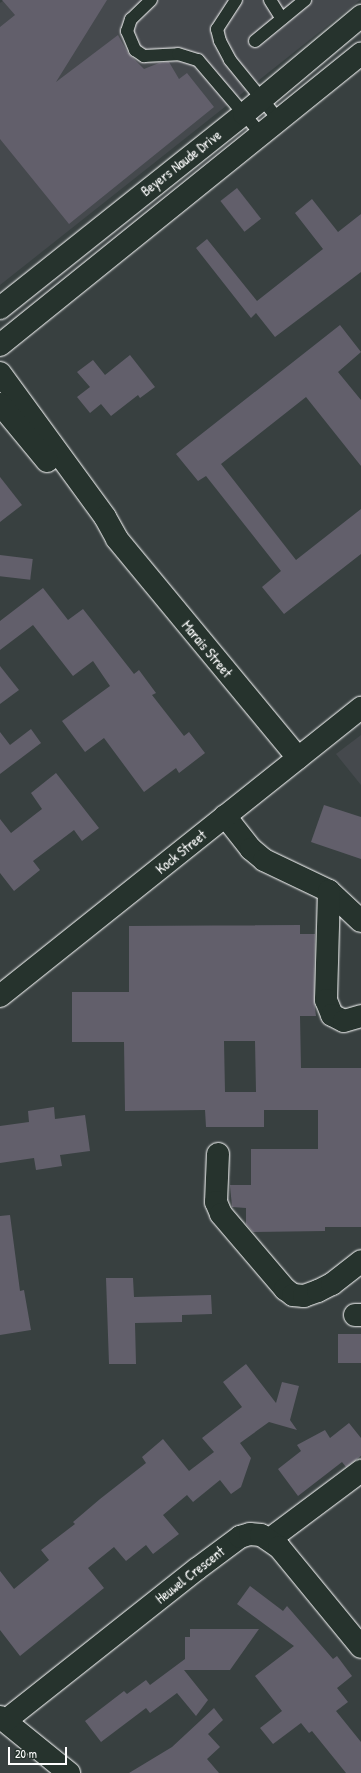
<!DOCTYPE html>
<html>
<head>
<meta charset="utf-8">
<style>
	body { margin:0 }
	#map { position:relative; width:361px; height:1773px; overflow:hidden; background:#384040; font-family:"Patrick Hand",sans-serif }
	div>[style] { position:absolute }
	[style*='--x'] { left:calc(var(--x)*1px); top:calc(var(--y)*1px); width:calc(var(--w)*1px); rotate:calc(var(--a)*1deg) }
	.built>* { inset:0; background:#45494d }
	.building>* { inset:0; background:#625f6b; transform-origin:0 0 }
	.roads { filter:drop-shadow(0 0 1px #fff) drop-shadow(0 0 1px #fff) }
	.service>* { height:12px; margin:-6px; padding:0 6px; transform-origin:6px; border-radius:6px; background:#26332d }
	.minor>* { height:22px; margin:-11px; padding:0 11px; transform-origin:11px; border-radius:11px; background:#26332d }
	.tertiary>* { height:22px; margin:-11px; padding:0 11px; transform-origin:11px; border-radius:11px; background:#26332d }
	span { translate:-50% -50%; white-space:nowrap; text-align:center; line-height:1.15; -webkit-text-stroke:3px #26332d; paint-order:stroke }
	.street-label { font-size:14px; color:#fff }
	.scale { position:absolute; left:8px; top:1747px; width:59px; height:18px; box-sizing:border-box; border:2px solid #fff; border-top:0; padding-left:5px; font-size:12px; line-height:14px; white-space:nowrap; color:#fff; -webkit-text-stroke:3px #26332d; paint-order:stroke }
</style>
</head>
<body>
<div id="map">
	<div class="built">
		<i style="clip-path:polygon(4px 0,360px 0,0 285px,0 3px)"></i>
		<i style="clip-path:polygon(361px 735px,361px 785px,336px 754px)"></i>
	</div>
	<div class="building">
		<i style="clip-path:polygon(2px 0,107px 0,56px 82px,118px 35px,128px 53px,144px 69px,159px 63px,169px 62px,179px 79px,187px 73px,214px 107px,69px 224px,0 139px,0 27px,15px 15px)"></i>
		<i style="left:237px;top:188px;width:39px;height:21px;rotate:52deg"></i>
		<i style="clip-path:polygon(312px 199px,338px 232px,361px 214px,361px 272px,275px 337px,256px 313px,251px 318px,196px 248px,207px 239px,257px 301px,323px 249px,295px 213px)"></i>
		<i style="clip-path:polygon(340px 325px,361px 352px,338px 372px,361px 400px,361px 466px,306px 397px,221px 464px,296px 560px,361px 509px,361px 554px,284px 614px,262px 587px,281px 571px,206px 476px,198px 481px,176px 454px)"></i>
		<i style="clip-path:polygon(130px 355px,155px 387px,140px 398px,138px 395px,111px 416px,101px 404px,90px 413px,77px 397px,90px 387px,77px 372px,93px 360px,105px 375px)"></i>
		<i style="clip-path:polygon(0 477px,22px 505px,0 522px)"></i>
		<i style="left:0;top:555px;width:33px;height:21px;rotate:7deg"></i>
		<i style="clip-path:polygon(43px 588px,68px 620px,83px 609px,134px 674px,139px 670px,156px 693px,152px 695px,184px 736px,189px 732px,205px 753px,179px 773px,176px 768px,144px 792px,104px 738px,85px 752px,62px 721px,110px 686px,93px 661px,73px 676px,33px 625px,0 650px,0 621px)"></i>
		<i style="clip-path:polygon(0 666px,19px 690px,0 704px)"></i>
		<i style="clip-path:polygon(31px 729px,41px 743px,0 774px,0 732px,10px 745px)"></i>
		<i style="clip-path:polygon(56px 773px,99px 828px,82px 841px,74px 830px,33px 861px,40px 870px,14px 891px,0 873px,0 819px,11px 833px,42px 809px,31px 793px)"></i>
		<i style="clip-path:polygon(324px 805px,361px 817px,361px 859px,311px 842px)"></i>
		<i style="clip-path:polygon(evenodd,300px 925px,300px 934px,315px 934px,314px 1000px,316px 1016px,300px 1016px,301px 1068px,361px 1068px,361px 1227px,325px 1227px,325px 1231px,253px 1232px,246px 1224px,246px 1208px,232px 1207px,230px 1185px,251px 1185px,251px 1149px,318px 1149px,318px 1110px,264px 1110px,264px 1127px,206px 1127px,205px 1110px,125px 1111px,124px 1042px,72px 1042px,72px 992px,129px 992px,129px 926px,300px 925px,224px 1041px,255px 1041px,256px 1092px,225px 1092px,224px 1041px)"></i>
		<i style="clip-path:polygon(54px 1107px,55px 1119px,85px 1115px,90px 1151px,60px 1155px,62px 1166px,36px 1170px,34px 1158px,0 1163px,0 1126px,29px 1122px,28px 1111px)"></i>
		<i style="clip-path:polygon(10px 1215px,20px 1291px,24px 1290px,31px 1330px,0 1335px,0 1216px)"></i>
		<i style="clip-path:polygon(106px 1278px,133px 1278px,134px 1297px,211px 1295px,212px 1314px,182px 1315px,182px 1322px,135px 1323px,136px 1364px,109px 1364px)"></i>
		<i style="left:338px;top:1334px;width:23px;height:29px"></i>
		<i style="clip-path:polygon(246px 1364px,276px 1403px,282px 1382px,299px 1386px,290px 1420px,297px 1430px,269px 1422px,240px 1443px,251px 1458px,241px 1487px,231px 1494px,220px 1480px,193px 1502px,187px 1495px,163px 1515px,179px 1534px,153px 1554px,146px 1545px,126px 1561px,114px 1547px,88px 1568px,104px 1588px,20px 1656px,0 1630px,0 1571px,14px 1589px,49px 1560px,41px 1550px,75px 1524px,73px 1522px,100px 1499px,146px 1463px,142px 1457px,163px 1439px,189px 1471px,214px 1452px,202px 1438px,242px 1407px,223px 1382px)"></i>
		<i style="clip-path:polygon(349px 1423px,361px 1438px,361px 1456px,346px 1467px,342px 1462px,298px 1496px,278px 1469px,301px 1451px,297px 1445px,325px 1430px,330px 1438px)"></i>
		<i style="clip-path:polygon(250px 1586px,283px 1611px,287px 1606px,333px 1659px,337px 1656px,352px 1676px,337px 1688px,348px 1702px,336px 1711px,361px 1742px,361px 1773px,346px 1773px,312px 1731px,309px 1733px,301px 1723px,273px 1744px,260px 1728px,282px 1711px,255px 1676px,294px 1646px,237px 1604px)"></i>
		<i style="clip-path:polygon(190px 1629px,259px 1629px,230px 1670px,184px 1670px,208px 1700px,196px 1716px,177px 1693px,150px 1713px,146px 1708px,101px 1742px,85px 1721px,124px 1691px,127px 1694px,146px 1680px,150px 1685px,185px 1659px,185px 1637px,190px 1637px)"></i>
		<i style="clip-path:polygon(214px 1708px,223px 1720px,208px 1734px,220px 1747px,207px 1759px,219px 1773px,129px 1773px,172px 1747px)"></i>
	</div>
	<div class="roads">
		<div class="service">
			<i style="--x:151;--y:0;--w:28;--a:136"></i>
			<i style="--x:131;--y:19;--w:13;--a:108"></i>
			<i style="--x:127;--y:31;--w:21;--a:67"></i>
			<i style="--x:135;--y:50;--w:11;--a:34"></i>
			<i style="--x:144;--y:56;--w:34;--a:-3"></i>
			<i style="--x:178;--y:54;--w:21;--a:17"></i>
			<i style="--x:198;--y:60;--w:97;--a:49.6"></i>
			<i style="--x:236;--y:0;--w:35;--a:123"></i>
			<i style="--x:217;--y:29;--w:12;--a:76"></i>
			<i style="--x:220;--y:41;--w:21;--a:62"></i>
			<i style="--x:230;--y:60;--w:77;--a:50.8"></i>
			<i style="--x:270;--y:0;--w:22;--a:58"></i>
			<i style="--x:255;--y:41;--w:65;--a:-39.4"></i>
		</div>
		<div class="minor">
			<i style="--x:0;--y:373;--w:178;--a:53.9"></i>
			<i style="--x:105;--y:517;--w:25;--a:61"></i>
			<i style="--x:117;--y:539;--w:284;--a:50.4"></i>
			<i style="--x:0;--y:404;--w:74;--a:50.5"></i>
			<i style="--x:225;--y:816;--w:42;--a:51.8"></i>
			<i style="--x:251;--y:849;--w:17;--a:40"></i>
			<i style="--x:264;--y:860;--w:72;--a:25.5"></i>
			<i style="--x:329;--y:891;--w:44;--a:43.2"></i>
			<i style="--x:329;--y:891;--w:109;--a:91.6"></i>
			<i style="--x:326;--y:1000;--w:16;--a:68"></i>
			<i style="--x:332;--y:1015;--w:13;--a:27"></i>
			<i style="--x:344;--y:1021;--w:18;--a:-16"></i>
			<i style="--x:0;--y:996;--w:462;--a:-38.6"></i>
			<i style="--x:218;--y:1154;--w:48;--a:92.4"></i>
			<i style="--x:216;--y:1202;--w:13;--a:67"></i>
			<i style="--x:221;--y:1214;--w:99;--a:49.5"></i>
			<i style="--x:285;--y:1289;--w:10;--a:37"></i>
			<i style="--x:293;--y:1295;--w:11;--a:5"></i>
			<i style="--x:304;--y:1296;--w:15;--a:-20"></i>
			<i style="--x:318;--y:1291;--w:16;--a:-27"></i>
			<i style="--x:332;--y:1284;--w:37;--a:-38"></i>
			<i style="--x:355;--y:1315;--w:6;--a:0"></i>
			<i style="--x:270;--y:1539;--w:114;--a:-36.8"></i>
			<i style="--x:0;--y:1717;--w:89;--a:39.1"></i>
			<i style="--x:5;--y:1721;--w:245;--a:-38.4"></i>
			<i style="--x:197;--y:1569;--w:54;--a:-36.7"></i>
			<i style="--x:240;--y:1537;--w:10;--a:-17"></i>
			<i style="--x:250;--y:1534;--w:11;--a:5"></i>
			<i style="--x:261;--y:1535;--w:22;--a:34"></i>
			<i style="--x:279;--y:1547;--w:129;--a:50.6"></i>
		</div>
		<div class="tertiary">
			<i style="--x:0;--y:308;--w:312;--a:-38.5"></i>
			<i style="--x:244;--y:114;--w:153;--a:-39.9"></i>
			<i style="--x:0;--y:345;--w:464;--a:-38.9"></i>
		</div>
	</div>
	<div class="street-label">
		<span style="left:181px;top:163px;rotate:-38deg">Beyers Naude Drive</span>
		<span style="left:207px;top:649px;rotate:50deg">Marais Street</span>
		<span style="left:181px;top:852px;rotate:-39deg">Kock Street</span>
		<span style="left:190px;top:1575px;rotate:-38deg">Heuwel Crescent</span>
	</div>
	<div class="scale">20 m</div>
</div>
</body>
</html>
